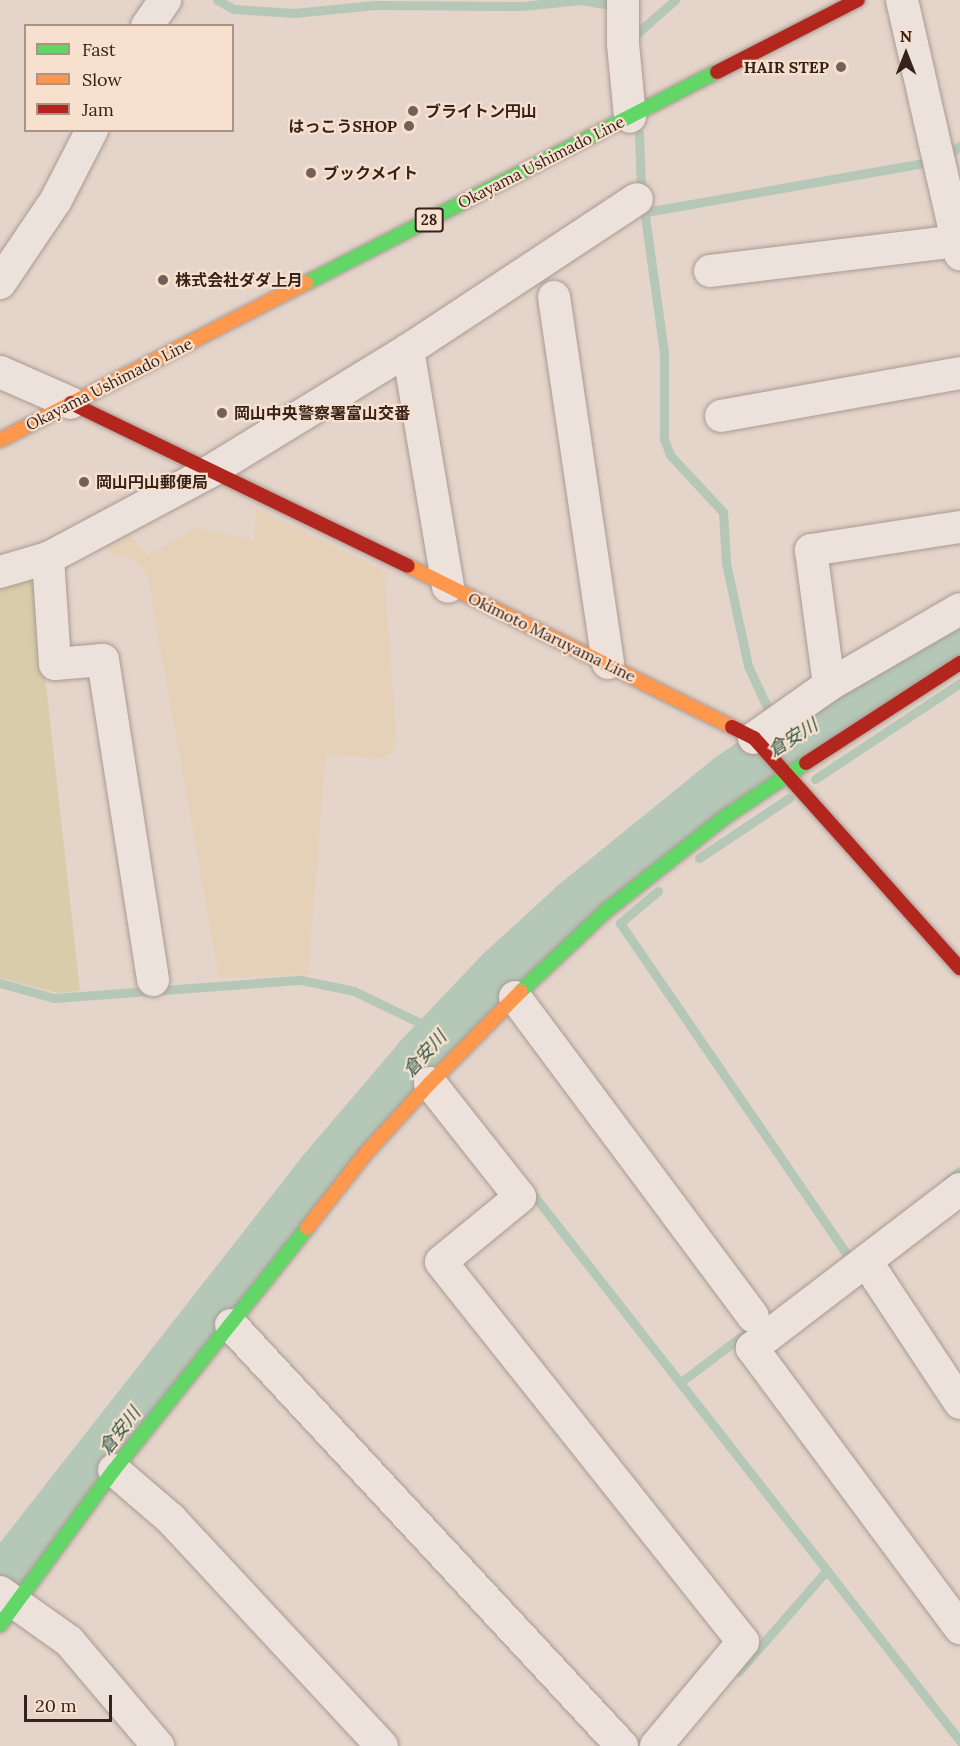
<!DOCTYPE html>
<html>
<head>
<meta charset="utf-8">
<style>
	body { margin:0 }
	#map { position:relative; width:960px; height:1746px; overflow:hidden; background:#e4d4c9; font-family:Lora,"Noto Sans JP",serif }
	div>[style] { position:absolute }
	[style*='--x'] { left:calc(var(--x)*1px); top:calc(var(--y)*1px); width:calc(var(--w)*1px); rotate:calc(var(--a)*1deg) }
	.farmland>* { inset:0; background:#e5d0b8 }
	.green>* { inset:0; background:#d8ccaa }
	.stream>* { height:9px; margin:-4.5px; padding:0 4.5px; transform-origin:4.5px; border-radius:4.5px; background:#b5c7b7 }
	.river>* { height:52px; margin:-26px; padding:0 26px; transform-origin:26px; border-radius:26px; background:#b5c7b7 }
	.roads { filter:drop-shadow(0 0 2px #a99a93) drop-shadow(0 0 2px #a99a93) }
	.street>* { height:32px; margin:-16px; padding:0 16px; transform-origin:16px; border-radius:16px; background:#ece2db }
	.fast>* { height:14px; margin:-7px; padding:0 7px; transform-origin:7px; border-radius:7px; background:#63d668 }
	.slow>* { height:14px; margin:-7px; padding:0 7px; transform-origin:7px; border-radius:7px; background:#ff974d }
	.jam>* { height:14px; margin:-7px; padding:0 7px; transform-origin:7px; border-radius:7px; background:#b3261e }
	.dots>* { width:16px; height:16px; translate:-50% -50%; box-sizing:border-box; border:3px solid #f7e0cd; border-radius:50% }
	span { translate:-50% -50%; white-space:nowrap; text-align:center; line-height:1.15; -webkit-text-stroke:4.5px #f7e0cd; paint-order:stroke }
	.shield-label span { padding:2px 4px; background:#f7e0cd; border:2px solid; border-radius:4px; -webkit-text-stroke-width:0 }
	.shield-label { font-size:15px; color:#37211b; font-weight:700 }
	.poi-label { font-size:16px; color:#37211b; font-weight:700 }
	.right { translate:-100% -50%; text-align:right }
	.left { translate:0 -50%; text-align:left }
	.street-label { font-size:16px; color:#37211b }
	.water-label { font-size:18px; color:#295848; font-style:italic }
	.legend { position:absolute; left:24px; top:24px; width:210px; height:108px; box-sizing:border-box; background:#f7e0cd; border:2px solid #aa9486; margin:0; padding:8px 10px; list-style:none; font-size:18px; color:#37211b }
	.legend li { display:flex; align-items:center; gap:12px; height:30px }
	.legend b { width:30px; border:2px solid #aa9486 }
	.north { position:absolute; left:876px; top:24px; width:60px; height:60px; -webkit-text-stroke:4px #f7e0cd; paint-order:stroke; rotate:0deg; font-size:16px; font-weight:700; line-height:24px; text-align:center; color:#37211b }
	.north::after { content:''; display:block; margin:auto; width:21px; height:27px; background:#37211b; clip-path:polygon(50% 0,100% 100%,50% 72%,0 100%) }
	.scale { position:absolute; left:24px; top:1695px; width:88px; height:27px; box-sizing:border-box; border:3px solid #37211b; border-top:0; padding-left:8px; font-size:18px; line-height:21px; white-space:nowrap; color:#37211b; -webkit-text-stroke:4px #f7e0cd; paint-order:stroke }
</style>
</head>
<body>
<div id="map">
	<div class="farmland">
		<i style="clip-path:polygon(256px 509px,379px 569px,384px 576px,397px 741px,391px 752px,382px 758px,326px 754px,308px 974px,219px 978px,147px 572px,131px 559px,109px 553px,108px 535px,130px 533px,147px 556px,198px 528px,254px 541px)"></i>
	</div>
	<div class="green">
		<i style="clip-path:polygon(33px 568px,80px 991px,58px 993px,0 978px,0 579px)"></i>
	</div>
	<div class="stream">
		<i style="--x:217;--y:0;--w:19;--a:28"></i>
		<i style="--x:234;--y:9;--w:60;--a:3.8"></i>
		<i style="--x:294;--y:13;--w:81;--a:-5.6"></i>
		<i style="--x:375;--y:5;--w:147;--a:0.4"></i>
		<i style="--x:522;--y:6;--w:59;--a:-5.8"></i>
		<i style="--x:581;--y:0;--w:29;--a:10"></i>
		<i style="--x:634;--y:40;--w:4;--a:-90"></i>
		<i style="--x:634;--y:36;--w:55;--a:-41.3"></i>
		<i style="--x:639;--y:133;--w:54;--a:87.9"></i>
		<i style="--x:641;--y:187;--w:168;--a:82.1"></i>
		<i style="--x:664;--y:353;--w:86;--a:90"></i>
		<i style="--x:664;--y:439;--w:17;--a:69"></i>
		<i style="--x:670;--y:455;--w:78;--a:47.1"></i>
		<i style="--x:723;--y:512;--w:51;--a:86.6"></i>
		<i style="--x:726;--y:563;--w:105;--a:77.9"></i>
		<i style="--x:748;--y:666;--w:54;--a:64.9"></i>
		<i style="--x:646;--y:212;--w:282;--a:-10"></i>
		<i style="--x:924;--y:163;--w:25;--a:-18"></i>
		<i style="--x:948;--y:155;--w:15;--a:-37"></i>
		<i style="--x:815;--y:779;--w:174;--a:-33.5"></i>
		<i style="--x:699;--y:858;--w:108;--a:-33.7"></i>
		<i style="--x:658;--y:891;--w:50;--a:139.9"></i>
		<i style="--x:620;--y:923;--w:404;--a:55.6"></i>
		<i style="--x:0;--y:983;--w:56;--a:15.5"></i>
		<i style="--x:54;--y:998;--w:248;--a:-4.2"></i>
		<i style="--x:301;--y:980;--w:54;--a:11.7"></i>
		<i style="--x:354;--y:991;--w:99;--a:25.8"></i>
		<i style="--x:421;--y:1057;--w:12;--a:35"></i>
		<i style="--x:946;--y:1182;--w:18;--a:-38"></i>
		<i style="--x:528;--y:1188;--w:702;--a:52"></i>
		<i style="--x:681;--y:1382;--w:88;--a:-37.1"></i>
		<i style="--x:0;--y:1554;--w:19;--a:39"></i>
		<i style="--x:738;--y:1672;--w:135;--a:-48.9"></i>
	</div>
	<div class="river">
		<i style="--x:0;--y:1585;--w:526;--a:-51.95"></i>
		<i style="--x:324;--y:1171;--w:150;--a:-49.6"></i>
		<i style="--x:421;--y:1057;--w:117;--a:-46.4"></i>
		<i style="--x:502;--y:972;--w:99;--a:-42.5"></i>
		<i style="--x:575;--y:905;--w:200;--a:-39.1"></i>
		<i style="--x:730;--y:779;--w:73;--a:-34.3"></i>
		<i style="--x:790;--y:738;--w:197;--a:-30.5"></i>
	</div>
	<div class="roads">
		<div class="street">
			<i style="--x:623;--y:0;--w:44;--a:90"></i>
			<i style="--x:623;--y:44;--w:73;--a:84.5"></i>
			<i style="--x:902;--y:0;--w:261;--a:77.1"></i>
			<i style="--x:147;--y:26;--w:32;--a:-55"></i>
			<i style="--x:710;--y:271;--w:249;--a:-6.9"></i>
			<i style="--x:0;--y:283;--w:100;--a:-56"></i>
			<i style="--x:56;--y:200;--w:79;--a:-62.8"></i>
			<i style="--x:554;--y:297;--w:370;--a:81.6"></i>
			<i style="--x:408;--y:350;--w:240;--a:80.4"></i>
			<i style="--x:0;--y:372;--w:77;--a:23.6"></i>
			<i style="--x:721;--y:416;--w:243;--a:-10.2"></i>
			<i style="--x:48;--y:558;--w:106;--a:86.2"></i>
			<i style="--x:55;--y:664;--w:48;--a:-4.8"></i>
			<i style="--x:103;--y:660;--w:324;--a:81.1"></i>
			<i style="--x:0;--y:572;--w:50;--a:-16.3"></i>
			<i style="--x:48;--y:558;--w:183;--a:-28.1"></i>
			<i style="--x:209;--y:472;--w:233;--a:-31.5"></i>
			<i style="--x:408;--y:350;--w:274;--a:-33.4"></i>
			<i style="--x:829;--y:685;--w:151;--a:-30.1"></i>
			<i style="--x:754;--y:738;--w:92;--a:-35.2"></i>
			<i style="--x:829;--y:685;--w:136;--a:-97.6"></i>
			<i style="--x:811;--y:550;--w:151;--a:-8.8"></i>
			<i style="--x:515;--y:997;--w:398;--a:53.3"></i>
			<i style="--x:430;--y:1083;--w:145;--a:51.7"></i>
			<i style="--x:520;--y:1197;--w:102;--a:140.6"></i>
			<i style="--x:441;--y:1262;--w:485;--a:51.5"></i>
			<i style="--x:743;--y:1642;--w:136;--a:129.9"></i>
			<i style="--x:960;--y:1189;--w:262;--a:142.6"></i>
			<i style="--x:752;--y:1348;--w:349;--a:53.4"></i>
			<i style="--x:866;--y:1261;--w:170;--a:56.5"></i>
			<i style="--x:231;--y:1325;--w:575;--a:47.12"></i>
			<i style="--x:114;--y:1470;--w:75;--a:40.7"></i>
			<i style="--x:171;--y:1519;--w:310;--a:47.1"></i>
			<i style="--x:0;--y:1592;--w:85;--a:35.4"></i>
			<i style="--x:69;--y:1641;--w:138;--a:49.7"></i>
		</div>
		<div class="fast">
			<i style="--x:306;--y:283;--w:462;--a:-27.2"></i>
			<i style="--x:521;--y:991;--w:117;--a:-43.3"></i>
			<i style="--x:606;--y:911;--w:152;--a:-38.3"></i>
			<i style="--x:725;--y:817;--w:97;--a:-33.7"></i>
			<i style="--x:0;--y:1625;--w:192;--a:-53.7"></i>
			<i style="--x:114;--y:1470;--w:310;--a:-51.4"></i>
		</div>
		<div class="slow">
			<i style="--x:0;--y:440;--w:344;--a:-27.2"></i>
			<i style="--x:408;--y:566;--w:362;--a:26.4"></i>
			<i style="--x:307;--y:1228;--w:95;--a:-51.8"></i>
			<i style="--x:366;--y:1153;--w:95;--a:-47.6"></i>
			<i style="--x:430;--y:1083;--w:129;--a:-45.3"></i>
		</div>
		<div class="jam">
			<i style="--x:717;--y:72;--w:158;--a:-27.1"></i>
			<i style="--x:71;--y:403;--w:374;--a:25.8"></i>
			<i style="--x:732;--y:727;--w:25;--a:27"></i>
			<i style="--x:754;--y:738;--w:309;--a:48.2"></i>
			<i style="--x:806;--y:763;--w:184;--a:-33"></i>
		</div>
	</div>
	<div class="dots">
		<i style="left:841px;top:67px;background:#746058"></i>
		<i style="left:413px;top:111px;background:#746058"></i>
		<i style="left:409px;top:126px;background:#746058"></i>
		<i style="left:311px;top:173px;background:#746058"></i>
		<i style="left:163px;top:280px;background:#746058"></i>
		<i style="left:222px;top:413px;background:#746058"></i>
		<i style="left:84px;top:482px;background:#746058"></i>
	</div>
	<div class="shield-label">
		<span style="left:429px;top:220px">28</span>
	</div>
	<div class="poi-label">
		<span class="right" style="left:829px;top:67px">HAIR STEP</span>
		<span class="left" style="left:425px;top:111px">ブライトン円山</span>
		<span class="right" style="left:397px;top:126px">はっこうSHOP</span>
		<span class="left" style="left:323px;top:173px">ブックメイト</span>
		<span class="left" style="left:175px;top:280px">株式会社ダダ上月</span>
		<span class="left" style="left:234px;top:413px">岡山中央警察署富山交番</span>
		<span class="left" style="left:96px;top:482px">岡山円山郵便局</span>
	</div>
	<div class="street-label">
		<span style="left:541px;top:162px;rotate:-27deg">Okayama Ushimado Line</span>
		<span style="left:109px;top:384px;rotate:-27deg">Okayama Ushimado Line</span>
		<span style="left:552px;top:637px;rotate:26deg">Okimoto Maruyama Line</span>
	</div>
	<div class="water-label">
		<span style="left:793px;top:738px;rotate:-32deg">倉安川</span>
		<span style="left:425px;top:1054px;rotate:-48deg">倉安川</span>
		<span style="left:120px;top:1431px;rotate:-52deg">倉安川</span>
	</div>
	<ul class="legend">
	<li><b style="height:8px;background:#63d668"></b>Fast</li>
	<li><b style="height:8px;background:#ff974d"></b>Slow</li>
	<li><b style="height:8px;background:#b3261e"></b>Jam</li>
	</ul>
	<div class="north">N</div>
	<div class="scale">20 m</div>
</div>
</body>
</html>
